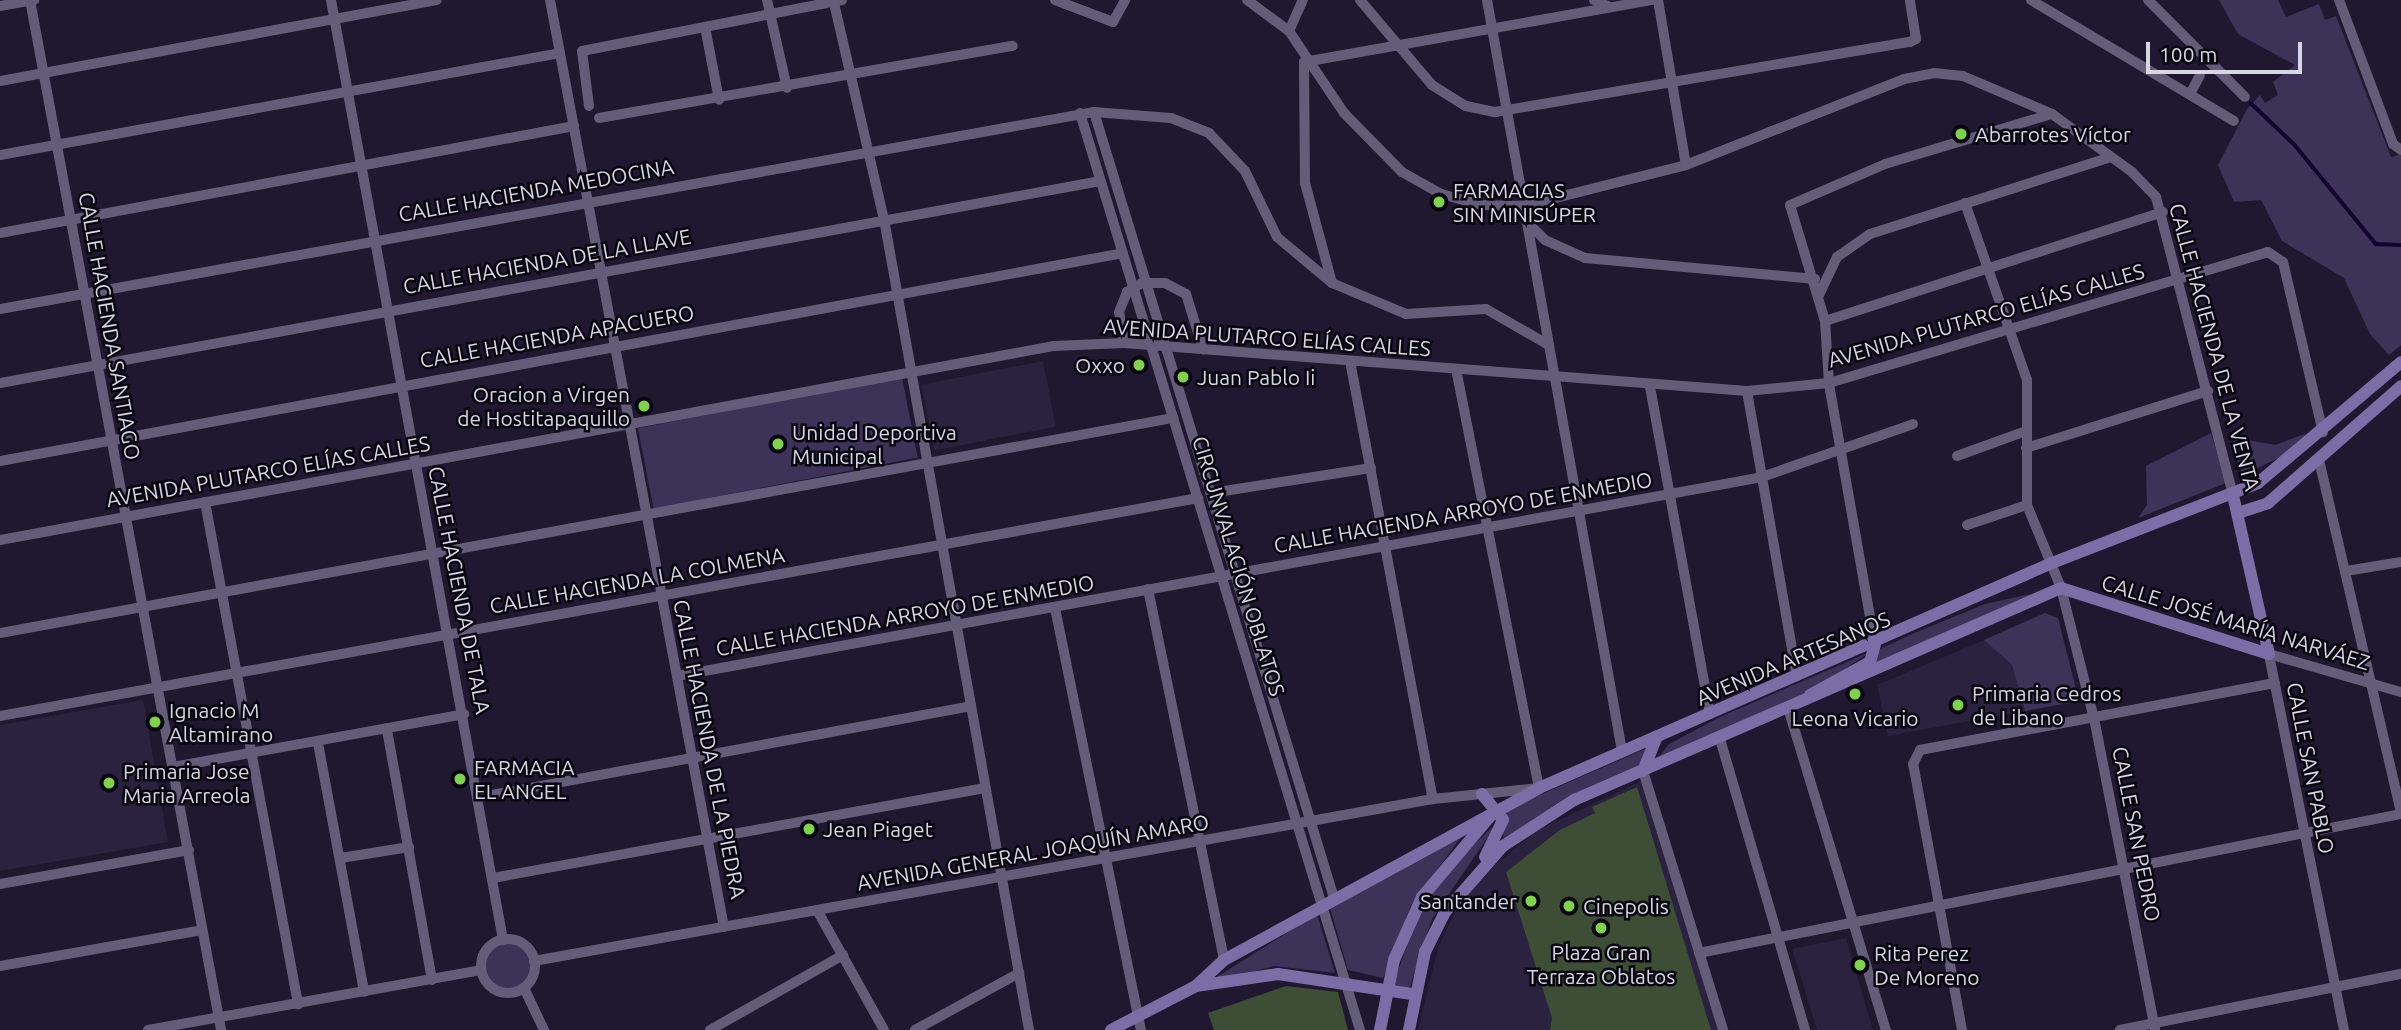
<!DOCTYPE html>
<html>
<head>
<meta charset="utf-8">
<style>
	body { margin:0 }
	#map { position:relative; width:2401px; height:1030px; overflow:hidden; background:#1f1830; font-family:Ubuntu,sans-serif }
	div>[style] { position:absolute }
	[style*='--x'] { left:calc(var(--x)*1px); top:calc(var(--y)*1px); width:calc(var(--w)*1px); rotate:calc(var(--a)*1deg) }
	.built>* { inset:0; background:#2a223e; transform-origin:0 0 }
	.green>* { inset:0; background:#3d3258; transform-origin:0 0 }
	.round { border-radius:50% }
	.stream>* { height:3.5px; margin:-1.75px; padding:0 1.75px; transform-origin:1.75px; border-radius:1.75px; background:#140230 }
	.building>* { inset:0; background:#3e4e36 }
	.minor>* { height:10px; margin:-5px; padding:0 5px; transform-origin:5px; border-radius:5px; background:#645d79 }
	.minor>.ring { margin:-5px; padding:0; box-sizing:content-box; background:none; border:10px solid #645d79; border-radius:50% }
	.major>* { height:12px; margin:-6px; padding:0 6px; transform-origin:6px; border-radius:6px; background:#7d6da7 }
	.dots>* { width:19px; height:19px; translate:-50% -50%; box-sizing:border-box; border:4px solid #08060f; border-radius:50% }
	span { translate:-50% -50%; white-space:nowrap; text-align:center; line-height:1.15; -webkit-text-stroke:5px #08060f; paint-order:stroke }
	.poi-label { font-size:21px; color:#d8d5e5 }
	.left { translate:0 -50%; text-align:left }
	.right { translate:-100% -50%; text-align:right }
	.street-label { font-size:21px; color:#d8d5e5 }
	.scale { position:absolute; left:2146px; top:42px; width:156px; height:32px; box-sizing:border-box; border:4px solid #d8d5e5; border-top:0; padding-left:9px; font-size:21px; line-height:24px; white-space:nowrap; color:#d8d5e5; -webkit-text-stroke:5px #08060f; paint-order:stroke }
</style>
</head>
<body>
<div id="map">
	<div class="built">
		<i style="left:1043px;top:361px;width:67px;height:124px;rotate:79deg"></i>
		<i style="clip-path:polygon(1984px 640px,2012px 665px,2025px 711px,1888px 736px,1877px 685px)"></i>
		<i style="clip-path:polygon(143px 700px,168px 842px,0 871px,0 725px)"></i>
		<i style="clip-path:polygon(1643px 780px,1721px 1030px,1418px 1030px,1438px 948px,1457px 908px,1482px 876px,1536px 831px)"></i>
		<i style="clip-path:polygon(1846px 938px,1873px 1030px,1817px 1030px,1792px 949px)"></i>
	</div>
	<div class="green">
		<i style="clip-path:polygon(2219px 0,2278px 0,2286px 17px,2319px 4px,2325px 20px,2336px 16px,2391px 157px,2401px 154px,2401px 345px,2389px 355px,2370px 334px,2344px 278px,2282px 241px,2261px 200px,2234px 202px,2218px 165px,2247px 109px,2260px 95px,2265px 103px,2278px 95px,2273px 82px,2295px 65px,2238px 34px)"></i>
		<i style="left:902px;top:377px;width:82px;height:269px;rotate:79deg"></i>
		<i style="clip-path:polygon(2211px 433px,2226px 483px,2138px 518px,2147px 505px,2146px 466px)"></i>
		<i style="clip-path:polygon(2307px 433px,2286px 454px,2242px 476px,2232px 437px,2275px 445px)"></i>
		<i style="clip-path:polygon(2040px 592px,1882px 661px,1873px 662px,1880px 649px,1912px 634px,1985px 604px)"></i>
		<i style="clip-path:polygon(2045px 613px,2058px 618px,2079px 701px,2025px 711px,2012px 665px,1984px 640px)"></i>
		<i style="clip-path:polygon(1870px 652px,1807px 695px,1658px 758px,1669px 744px,1720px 717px)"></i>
		<i style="clip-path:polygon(1647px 748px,1640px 766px,1503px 838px,1506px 810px)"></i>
		<i style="clip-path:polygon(1498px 822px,1432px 919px,1409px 990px,1392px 987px,1417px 919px,1443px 873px)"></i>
		<i style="clip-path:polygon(1467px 829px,1411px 905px,1383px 978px,1348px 970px,1330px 908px)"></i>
		<i style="clip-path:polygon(1317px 914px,1335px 973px,1274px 966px,1204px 985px)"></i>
		<i class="round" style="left:484px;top:943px;width:48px;height:48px"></i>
	</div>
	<div class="stream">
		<i style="--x:2251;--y:103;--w:61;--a:43.7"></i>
		<i style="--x:2295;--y:145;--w:128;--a:50.7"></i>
		<i style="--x:2376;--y:244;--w:25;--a:2"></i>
	</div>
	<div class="building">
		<i style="clip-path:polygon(1637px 787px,1711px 1030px,1550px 1030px,1552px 1018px,1506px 872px,1560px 830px,1595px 813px,1592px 807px)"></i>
		<i style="clip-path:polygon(1286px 986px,1338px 992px,1348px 1030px,1214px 1030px,1208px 1013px)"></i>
	</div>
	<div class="minor">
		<i style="--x:30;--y:0;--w:1048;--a:79.49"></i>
		<i style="--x:331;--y:0;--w:956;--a:79.63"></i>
		<i style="--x:550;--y:0;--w:943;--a:79.37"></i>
		<i style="--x:767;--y:0;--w:90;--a:77.2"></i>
		<i style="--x:1055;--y:0;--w:62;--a:20.8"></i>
		<i style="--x:1113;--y:22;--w:25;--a:-61"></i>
		<i style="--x:1247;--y:0;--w:52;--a:36.4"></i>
		<i style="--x:1289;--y:31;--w:99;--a:56.1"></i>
		<i style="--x:1344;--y:113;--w:83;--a:45.5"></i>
		<i style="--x:1402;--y:172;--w:45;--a:29.4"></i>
		<i style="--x:1441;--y:194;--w:42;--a:15"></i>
		<i style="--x:1482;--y:205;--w:42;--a:1.4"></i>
		<i style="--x:1524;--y:206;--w:167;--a:-14.2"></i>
		<i style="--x:1686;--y:165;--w:234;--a:-21.5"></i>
		<i style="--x:1904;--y:79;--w:31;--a:-11"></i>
		<i style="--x:1934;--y:73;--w:29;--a:6"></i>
		<i style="--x:1963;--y:76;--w:97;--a:23.1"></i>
		<i style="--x:2052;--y:114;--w:99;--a:35.9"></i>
		<i style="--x:2132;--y:172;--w:35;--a:46"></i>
		<i style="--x:2156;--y:197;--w:308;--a:75.5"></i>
		<i style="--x:1360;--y:0;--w:111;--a:49.7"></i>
		<i style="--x:1432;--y:85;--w:40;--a:32"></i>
		<i style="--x:1466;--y:106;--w:30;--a:12"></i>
		<i style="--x:1495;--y:112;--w:421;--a:-9.6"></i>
		<i style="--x:1910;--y:42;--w:7;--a:-27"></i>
		<i style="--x:1916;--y:39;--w:39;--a:-99"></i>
		<i style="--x:1487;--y:0;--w:763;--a:79.81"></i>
		<i style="--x:1594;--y:0;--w:17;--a:24"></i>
		<i style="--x:1658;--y:0;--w:167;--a:80.4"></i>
		<i style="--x:2031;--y:0;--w:236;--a:30.8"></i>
		<i style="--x:2148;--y:0;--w:137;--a:45"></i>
		<i style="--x:2339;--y:0;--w:154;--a:69.4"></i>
		<i style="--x:2393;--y:144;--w:10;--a:37"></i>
		<i style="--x:834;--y:3;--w:222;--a:77"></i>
		<i style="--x:884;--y:219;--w:824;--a:79.86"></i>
		<i style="--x:0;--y:6;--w:35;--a:-10"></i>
		<i style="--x:705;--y:27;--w:74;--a:79.1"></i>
		<i style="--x:1289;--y:31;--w:34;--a:-66"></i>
		<i style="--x:0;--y:81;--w:444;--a:-10.5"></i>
		<i style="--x:2190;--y:94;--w:21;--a:-62"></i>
		<i style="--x:589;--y:106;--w:55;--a:-97.3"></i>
		<i style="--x:582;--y:51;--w:265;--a:-11.1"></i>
		<i style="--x:1094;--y:112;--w:822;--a:73.02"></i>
		<i style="--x:1080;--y:113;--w:959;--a:73.02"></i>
		<i style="--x:599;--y:118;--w:420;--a:-9.9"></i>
		<i style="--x:0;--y:155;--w:569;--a:-10.32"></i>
		<i style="--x:1965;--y:203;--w:188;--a:70.7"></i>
		<i style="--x:2027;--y:380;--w:125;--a:90"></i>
		<i style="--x:2027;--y:505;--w:90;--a:67.7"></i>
		<i style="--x:2061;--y:588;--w:134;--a:75.8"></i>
		<i style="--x:2094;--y:718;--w:318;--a:78.9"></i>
		<i style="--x:1529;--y:224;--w:23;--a:45"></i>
		<i style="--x:1545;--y:240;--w:44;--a:24.2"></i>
		<i style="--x:1585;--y:258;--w:231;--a:5.2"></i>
		<i style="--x:0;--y:233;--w:584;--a:-10.56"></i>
		<i style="--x:1332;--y:283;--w:104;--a:-105.1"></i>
		<i style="--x:1305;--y:183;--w:121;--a:-90.5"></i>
		<i style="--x:1304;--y:62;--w:354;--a:-10.1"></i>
		<i style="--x:1819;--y:295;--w:42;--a:-64.7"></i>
		<i style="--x:1837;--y:257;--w:40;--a:-34.9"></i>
		<i style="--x:1870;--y:234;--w:253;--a:-17.7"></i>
		<i style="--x:0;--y:309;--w:1112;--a:-10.21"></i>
		<i style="--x:1094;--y:112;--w:77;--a:4.5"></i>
		<i style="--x:1171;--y:118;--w:41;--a:21.5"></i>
		<i style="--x:1209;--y:133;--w:52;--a:46.5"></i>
		<i style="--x:1245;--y:171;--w:73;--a:64.1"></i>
		<i style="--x:1277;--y:237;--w:72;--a:39.9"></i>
		<i style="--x:1332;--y:283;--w:80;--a:22.7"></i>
		<i style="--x:1406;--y:314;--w:80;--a:-3.6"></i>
		<i style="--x:1486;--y:309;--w:70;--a:29.8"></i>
		<i style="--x:1825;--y:321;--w:355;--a:-17.9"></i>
		<i style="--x:1124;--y:343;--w:31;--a:-99"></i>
		<i style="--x:1119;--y:312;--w:22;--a:-68"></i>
		<i style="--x:1127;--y:292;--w:17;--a:-31"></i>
		<i style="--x:1142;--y:283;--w:23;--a:0"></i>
		<i style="--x:1165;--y:283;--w:24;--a:28"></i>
		<i style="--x:1186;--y:294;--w:58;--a:72.8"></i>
		<i style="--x:1350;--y:361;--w:446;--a:79.3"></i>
		<i style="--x:0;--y:383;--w:1119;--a:-10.4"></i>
		<i style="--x:1650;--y:387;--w:332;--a:79.6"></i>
		<i style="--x:1747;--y:391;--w:290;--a:80.1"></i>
		<i style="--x:2026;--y:448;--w:191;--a:-17.4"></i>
		<i style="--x:1957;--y:456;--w:73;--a:-19.9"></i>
		<i style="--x:2319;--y:460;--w:362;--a:76.9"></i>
		<i style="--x:0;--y:461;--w:1142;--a:-10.49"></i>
		<i style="--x:1211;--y:493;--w:162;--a:-8.9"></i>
		<i style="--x:205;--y:502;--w:511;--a:79.5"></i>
		<i style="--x:1967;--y:525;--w:63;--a:-18.4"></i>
		<i style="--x:0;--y:540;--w:1072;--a:-10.43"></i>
		<i style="--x:1054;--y:346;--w:70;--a:-2.5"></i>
		<i style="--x:1124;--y:343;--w:625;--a:4.41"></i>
		<i style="--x:1747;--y:391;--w:82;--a:-5.6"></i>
		<i style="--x:1829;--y:383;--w:458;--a:-16.6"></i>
		<i style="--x:2268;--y:252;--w:18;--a:34"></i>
		<i style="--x:2283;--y:262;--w:175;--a:76.8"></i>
		<i style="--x:2346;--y:571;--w:56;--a:-9.3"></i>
		<i style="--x:1148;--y:589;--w:379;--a:78.4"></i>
		<i style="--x:1055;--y:608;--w:431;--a:78.5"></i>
		<i style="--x:0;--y:633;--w:1193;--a:-10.39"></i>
		<i style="--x:1875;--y:645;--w:266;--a:-100"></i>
		<i style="--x:1829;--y:383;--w:62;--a:-93.7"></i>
		<i style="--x:1825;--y:321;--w:121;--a:-106.8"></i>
		<i style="--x:1790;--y:205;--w:103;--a:-23.3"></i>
		<i style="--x:1885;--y:164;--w:174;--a:-16.7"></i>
		<i style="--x:677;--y:676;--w:1103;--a:-10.39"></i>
		<i style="--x:1762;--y:477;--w:160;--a:-19.3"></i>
		<i style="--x:1788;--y:708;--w:337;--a:73.1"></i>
		<i style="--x:0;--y:716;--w:1218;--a:-10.31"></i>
		<i style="--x:387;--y:730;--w:254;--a:79.8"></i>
		<i style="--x:1720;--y:739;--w:303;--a:73.7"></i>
		<i style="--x:318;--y:743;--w:253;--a:79.5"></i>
		<i style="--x:173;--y:767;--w:296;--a:-10.3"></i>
		<i style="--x:1643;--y:771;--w:271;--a:72.8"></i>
		<i style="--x:481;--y:797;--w:497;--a:-10.5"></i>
		<i style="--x:341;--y:858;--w:69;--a:-9.2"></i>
		<i style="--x:493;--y:878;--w:500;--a:-10.37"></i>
		<i style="--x:0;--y:884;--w:192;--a:-10.2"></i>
		<i style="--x:817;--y:910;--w:137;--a:60.8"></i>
		<i class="ring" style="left:481px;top:939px;width:44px;height:44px"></i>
		<i style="--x:1699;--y:953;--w:716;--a:-11.2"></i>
		<i style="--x:534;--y:961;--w:913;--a:-10.22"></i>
		<i style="--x:1433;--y:799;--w:107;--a:-5.9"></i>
		<i style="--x:1539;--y:788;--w:426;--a:-101.2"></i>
		<i style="--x:0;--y:966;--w:205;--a:-10.1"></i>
		<i style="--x:524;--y:988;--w:47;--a:64.5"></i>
		<i style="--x:148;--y:1030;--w:338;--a:-10.2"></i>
		<i style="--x:710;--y:1030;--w:153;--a:-29.4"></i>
		<i style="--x:915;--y:1030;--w:119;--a:-28.7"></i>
		<i style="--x:1962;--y:1030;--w:270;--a:-100.4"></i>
		<i style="--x:1913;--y:764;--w:16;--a:-63"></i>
		<i style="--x:1920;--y:750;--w:361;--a:-10.7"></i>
		<i style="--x:2120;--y:1030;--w:287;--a:-11.3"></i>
		<i style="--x:2344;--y:1030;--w:383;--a:-101.3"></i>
		<i style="--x:2269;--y:654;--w:137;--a:16.1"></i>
	</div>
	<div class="major">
		<i style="--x:2238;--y:513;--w:32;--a:-18"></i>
		<i style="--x:2268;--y:503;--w:177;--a:-41.3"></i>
		<i style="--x:1810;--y:695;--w:68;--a:-28.8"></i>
		<i style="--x:1870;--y:662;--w:18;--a:-74"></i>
		<i style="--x:1643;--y:771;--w:37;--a:-68"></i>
		<i style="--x:1482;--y:794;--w:33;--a:51"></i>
		<i style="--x:1503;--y:820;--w:41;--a:115.9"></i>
		<i style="--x:1196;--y:986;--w:83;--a:-8.3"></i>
		<i style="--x:1278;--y:974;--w:135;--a:8.5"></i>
		<i style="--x:1111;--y:1030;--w:96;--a:-27.4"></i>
		<i style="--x:1196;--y:986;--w:38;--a:-43"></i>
		<i style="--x:1224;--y:960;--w:359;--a:-28.6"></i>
		<i style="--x:1539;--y:788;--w:560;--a:-23.68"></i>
		<i style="--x:2052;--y:563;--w:221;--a:-21.2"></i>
		<i style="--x:2258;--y:483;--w:187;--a:-40.2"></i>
		<i style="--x:1380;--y:1030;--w:71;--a:-78.7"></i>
		<i style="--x:1394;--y:960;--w:69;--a:-66"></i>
		<i style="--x:1422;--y:897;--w:110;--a:-49.8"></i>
		<i style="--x:1409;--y:1030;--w:80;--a:-78.4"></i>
		<i style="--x:1425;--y:952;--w:45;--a:-63.4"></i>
		<i style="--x:1445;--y:912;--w:88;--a:-48.7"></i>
		<i style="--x:1503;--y:846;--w:85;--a:-32.9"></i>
		<i style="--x:1574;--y:800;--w:531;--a:-23.52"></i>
		<i style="--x:2061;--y:588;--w:218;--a:17.6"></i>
		<i style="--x:2269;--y:654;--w:163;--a:-102.8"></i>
	</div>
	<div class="dots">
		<i style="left:1961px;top:134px;background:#81d050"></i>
		<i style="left:1439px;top:202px;background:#81d050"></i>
		<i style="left:1139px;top:365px;background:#81d050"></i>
		<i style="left:1183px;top:377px;background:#81d050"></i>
		<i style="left:644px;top:406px;background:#81d050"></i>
		<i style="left:778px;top:444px;background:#81d050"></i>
		<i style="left:1855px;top:694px;background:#81d050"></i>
		<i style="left:1958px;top:705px;background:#81d050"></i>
		<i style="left:155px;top:722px;background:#81d050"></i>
		<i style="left:460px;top:779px;background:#81d050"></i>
		<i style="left:109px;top:783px;background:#81d050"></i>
		<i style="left:809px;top:829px;background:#81d050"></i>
		<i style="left:1531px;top:901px;background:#81d050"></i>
		<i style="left:1569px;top:906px;background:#81d050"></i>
		<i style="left:1601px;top:928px;background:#81d050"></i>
		<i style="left:1860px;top:965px;background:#81d050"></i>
	</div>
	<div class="poi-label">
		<span class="left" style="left:1975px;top:134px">Abarrotes Víctor</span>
		<span class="left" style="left:1453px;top:202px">FARMACIAS<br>SIN MINISÚPER</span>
		<span class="right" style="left:1125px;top:365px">Oxxo</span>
		<span class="left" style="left:1197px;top:377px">Juan Pablo Ii</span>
		<span class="right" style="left:630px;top:406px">Oracion a Virgen<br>de Hostitapaquillo</span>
		<span class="left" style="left:792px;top:444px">Unidad Deportiva<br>Municipal</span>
		<span class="left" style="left:1972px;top:705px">Primaria Cedros<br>de Libano</span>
		<span class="left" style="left:169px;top:722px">Ignacio M<br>Altamirano</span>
		<span style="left:1855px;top:718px">Leona Vicario</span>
		<span class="left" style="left:474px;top:779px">FARMACIA<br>EL ANGEL</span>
		<span class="left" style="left:123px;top:783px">Primaria Jose<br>Maria Arreola</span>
		<span class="left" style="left:823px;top:829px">Jean Piaget</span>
		<span class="right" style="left:1517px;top:901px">Santander</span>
		<span class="left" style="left:1583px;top:906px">Cinepolis</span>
		<span style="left:1601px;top:964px">Plaza Gran<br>Terraza Oblatos</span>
		<span class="left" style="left:1874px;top:965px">Rita Perez<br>De Moreno</span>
	</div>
	<div class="street-label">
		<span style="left:536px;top:190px;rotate:-10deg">CALLE HACIENDA MEDOCINA</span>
		<span style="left:547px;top:261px;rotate:-10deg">CALLE HACIENDA DE LA LLAVE</span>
		<span style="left:1986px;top:315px;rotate:-16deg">AVENIDA PLUTARCO ELÍAS CALLES</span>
		<span style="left:110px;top:326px;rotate:80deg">CALLE HACIENDA SANTIAGO</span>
		<span style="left:557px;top:336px;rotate:-10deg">CALLE HACIENDA APACUERO</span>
		<span style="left:1267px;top:337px;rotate:4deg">AVENIDA PLUTARCO ELÍAS CALLES</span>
		<span style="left:2215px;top:347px;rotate:75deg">CALLE HACIENDA DE LA VENTA</span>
		<span style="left:268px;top:471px;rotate:-10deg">AVENIDA PLUTARCO ELÍAS CALLES</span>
		<span style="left:1463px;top:512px;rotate:-10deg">CALLE HACIENDA ARROYO DE ENMEDIO</span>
		<span style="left:1239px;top:566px;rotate:73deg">CIRCUNVALACIÓN OBLATOS</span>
		<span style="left:637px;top:580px;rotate:-10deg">CALLE HACIENDA LA COLMENA</span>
		<span style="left:460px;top:590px;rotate:79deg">CALLE HACIENDA DE TALA</span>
		<span style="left:905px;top:615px;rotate:-10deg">CALLE HACIENDA ARROYO DE ENMEDIO</span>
		<span style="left:2236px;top:622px;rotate:17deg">CALLE JOSÉ MARÍA NARVÁEZ</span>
		<span style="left:1793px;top:658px;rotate:-23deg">AVENIDA ARTESANOS</span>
		<span style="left:710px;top:749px;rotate:79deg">CALLE HACIENDA DE LA PIEDRA</span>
		<span style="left:2311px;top:768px;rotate:79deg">CALLE SAN PABLO</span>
		<span style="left:2137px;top:834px;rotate:79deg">CALLE SAN PEDRO</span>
		<span style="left:1033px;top:852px;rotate:-10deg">AVENIDA GENERAL JOAQUÍN AMARO</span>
	</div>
	<div class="scale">100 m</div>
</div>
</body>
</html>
